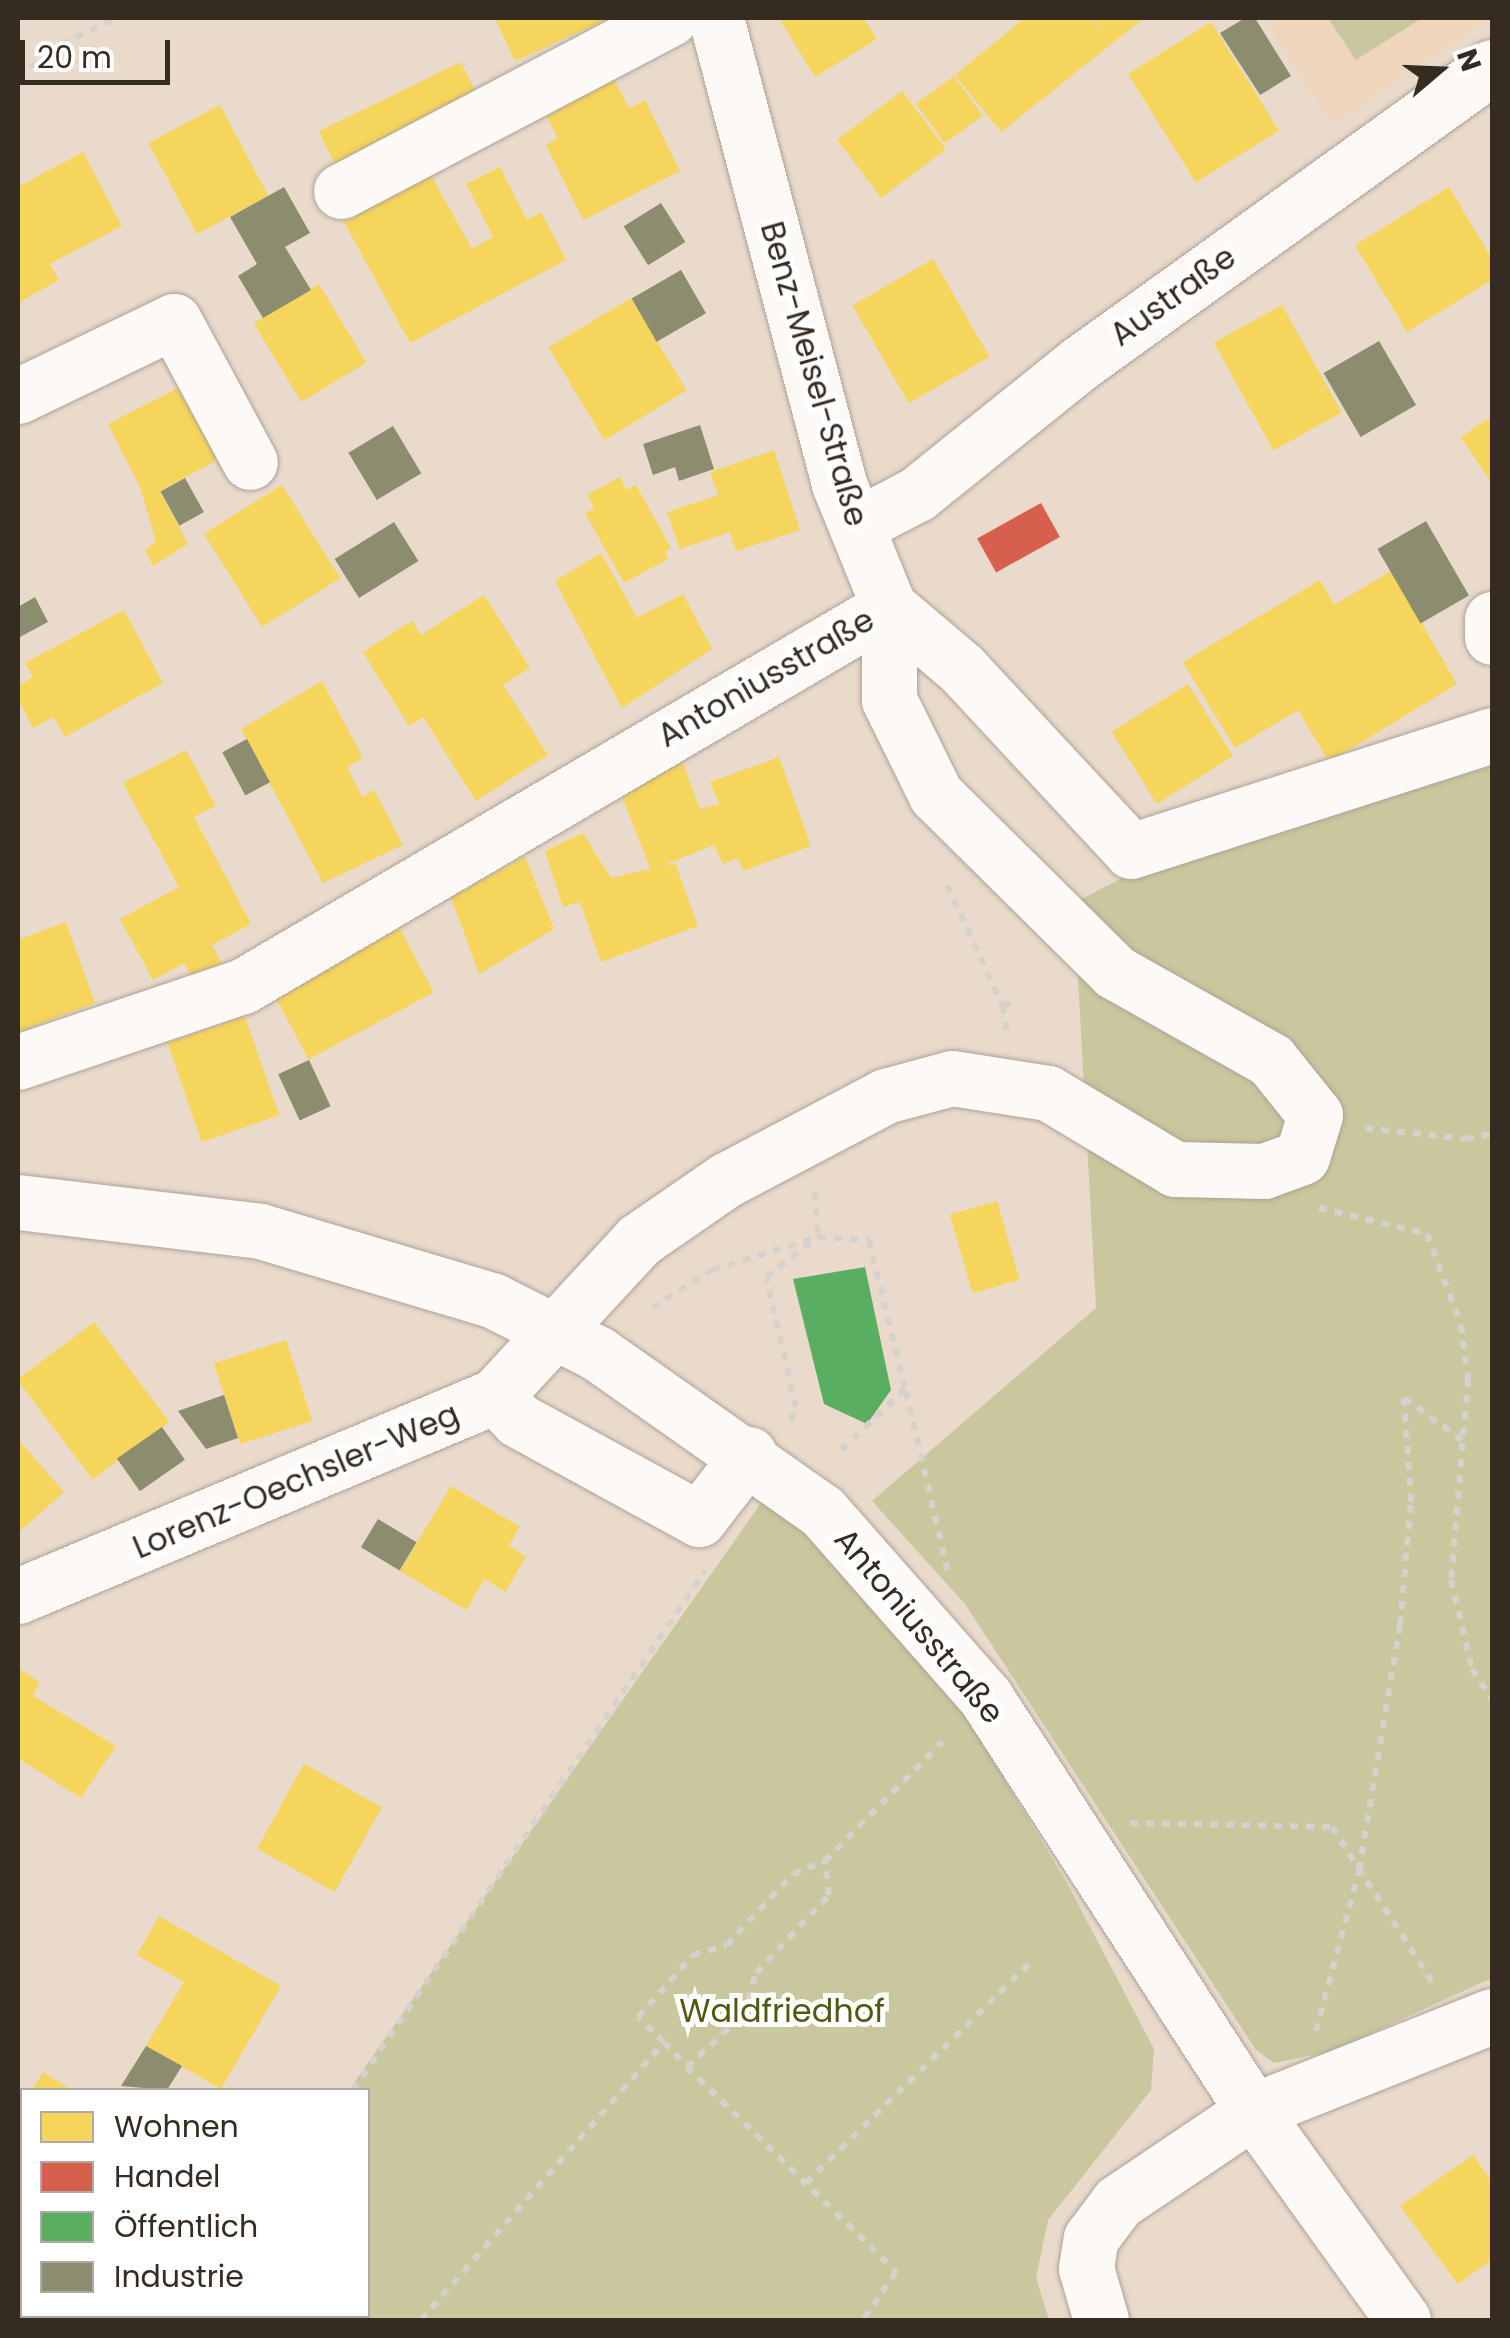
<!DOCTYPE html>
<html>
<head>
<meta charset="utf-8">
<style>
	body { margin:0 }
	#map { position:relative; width:1510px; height:2338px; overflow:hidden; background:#e9dacb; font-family:Poppins,sans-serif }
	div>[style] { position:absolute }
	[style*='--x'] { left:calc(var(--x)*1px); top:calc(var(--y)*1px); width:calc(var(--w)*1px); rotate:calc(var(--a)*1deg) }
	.built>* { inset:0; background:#eed5bc }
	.green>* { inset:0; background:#c9c79d }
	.homes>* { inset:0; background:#f6d55c; transform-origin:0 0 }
	.shops>* { inset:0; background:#d6604d; transform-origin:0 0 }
	.public>* { inset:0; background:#5aae61 }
	.industry>* { inset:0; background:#8c8c6e; transform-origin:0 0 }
	.path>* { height:6px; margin-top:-3px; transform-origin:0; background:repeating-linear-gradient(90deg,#d5d1cc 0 8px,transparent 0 16px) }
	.roads { filter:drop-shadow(0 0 2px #aea297) drop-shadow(0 0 2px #aea297) }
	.minor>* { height:55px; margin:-27.5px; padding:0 27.5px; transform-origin:27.5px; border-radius:27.5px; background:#fcf9f7 }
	span { translate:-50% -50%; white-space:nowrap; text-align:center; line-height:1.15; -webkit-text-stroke:10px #fff; paint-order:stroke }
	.street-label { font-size:32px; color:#362b21 }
	.park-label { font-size:32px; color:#515810 }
	.frame { position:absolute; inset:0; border:20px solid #362b21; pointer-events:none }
	.legend { position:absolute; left:20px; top:2088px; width:350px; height:230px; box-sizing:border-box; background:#fff; border:2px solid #afaaa6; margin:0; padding:12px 18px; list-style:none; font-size:30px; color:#362b21 }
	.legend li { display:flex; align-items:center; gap:20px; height:50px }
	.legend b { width:50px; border:2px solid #afaaa6 }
	.north { position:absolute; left:1390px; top:20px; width:100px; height:100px; -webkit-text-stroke:8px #fff; paint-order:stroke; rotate:71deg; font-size:28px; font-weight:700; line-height:40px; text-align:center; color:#362b21 }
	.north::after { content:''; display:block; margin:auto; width:35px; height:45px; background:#362b21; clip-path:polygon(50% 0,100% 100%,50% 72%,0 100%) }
	.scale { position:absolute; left:20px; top:40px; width:150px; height:45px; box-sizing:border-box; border:5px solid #362b21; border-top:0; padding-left:12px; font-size:30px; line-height:35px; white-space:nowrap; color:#362b21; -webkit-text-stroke:8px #fff; paint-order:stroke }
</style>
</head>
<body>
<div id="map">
	<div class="built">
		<i style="clip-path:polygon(1264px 18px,1490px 18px,1332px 124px)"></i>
	</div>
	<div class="green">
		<i style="clip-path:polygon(1328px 18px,1422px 18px,1356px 60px)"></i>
		<i style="clip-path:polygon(1492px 766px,1492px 1978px,1332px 2051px,1274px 2063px,1256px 2050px,965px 1604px,872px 1501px,1096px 1308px,1074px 903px,1128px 875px)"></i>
		<i style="clip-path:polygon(768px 1493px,951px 1691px,1067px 1883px,1154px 2049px,1151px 2090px,1048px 2220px,1036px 2278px,1049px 2320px,187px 2320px,368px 2316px,368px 2090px,349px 2090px)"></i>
	</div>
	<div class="homes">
		<i style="clip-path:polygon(495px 18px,610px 18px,515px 61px)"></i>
		<i style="clip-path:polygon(779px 18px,863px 18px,877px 39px,815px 77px)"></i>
		<i style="clip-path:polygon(1025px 18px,1089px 18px,1107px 40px,1091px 18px,1144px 18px,1001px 132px,955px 75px)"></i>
		<i style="left:1211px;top:22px;width:128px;height:98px;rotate:58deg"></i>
		<i style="left:461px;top:62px;width:43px;height:158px;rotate:64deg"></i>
		<i style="left:954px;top:76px;width:49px;height:47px;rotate:54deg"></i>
		<i style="clip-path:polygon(613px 77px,629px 109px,645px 100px,680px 171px,583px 220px,546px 145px,558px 138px,544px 112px)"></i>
		<i style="left:902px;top:91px;width:73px;height:81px;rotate:53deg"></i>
		<i style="left:220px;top:105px;width:103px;height:81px;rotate:62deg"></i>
		<i style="clip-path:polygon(83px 152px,122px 226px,50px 264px,59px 280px,18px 303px,18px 187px)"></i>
		<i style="clip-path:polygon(426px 166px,472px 249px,493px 237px,466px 184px,500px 167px,527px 220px,541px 212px,566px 260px,410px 343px,339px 213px)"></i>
		<i style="clip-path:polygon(1449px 187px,1492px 259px,1492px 280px,1407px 332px,1355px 245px)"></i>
		<i style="left:933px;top:259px;width:113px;height:93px;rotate:60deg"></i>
		<i style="left:319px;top:284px;width:92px;height:76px;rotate:59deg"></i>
		<i style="left:631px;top:298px;width:108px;height:96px;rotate:59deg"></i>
		<i style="left:1282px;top:305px;width:123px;height:78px;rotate:61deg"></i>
		<i style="clip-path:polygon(178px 388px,219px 459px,160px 491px,188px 544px,153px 566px,145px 550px,156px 541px,140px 487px,108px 424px)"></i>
		<i style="clip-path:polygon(1492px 416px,1492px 484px,1461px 437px)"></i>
		<i style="clip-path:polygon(774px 450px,800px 530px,736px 551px,730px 532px,680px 549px,667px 512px,718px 495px,710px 472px)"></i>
		<i style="clip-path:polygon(620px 477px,627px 490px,636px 485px,671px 548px,665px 552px,668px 559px,624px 583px,585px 513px,594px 509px,587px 495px)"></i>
		<i style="left:282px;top:485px;width:110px;height:92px;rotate:58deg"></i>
		<i style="clip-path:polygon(601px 553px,637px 618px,683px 594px,712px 649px,622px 708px,555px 581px)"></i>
		<i style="clip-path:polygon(1391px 571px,1457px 684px,1329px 762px,1298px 710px,1235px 748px,1183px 662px,1320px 580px,1334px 605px)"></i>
		<i style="clip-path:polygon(484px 595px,530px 668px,503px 685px,548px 755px,476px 801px,423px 717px,409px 726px,363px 652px,412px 621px,421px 635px)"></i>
		<i style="clip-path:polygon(124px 610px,163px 683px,65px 737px,54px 717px,33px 728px,18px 699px,18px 686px,33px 677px,25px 663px)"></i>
		<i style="clip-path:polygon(322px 681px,363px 758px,347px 767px,362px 797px,374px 790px,403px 845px,323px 883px,241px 729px)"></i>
		<i style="left:1188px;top:684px;width:85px;height:90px;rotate:58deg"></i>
		<i style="clip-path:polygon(186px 750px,216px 806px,194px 817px,251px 924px,212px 945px,223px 966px,194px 981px,184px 963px,153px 980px,120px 919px,179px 887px,123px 783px)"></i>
		<i style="clip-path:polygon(779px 757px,811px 846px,743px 871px,738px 858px,723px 864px,714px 845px,651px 870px,619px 789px,683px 763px,700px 809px,719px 804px,710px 782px)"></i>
		<i style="clip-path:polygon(583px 833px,611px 878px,675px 863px,698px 926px,601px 962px,580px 902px,563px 907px,545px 851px)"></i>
		<i style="clip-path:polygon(525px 857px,554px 929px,479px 974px,451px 897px)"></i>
		<i style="clip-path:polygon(66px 922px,95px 1003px,18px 1032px,18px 940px)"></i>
		<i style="left:400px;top:929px;width:72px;height:142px;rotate:62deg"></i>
		<i style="left:245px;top:1016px;width:105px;height:82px;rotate:71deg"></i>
		<i style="left:997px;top:1201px;width:82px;height:49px;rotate:74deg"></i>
		<i style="left:94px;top:1322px;width:125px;height:96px;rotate:53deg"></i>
		<i style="left:286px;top:1340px;width:85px;height:76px;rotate:72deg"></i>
		<i style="clip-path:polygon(18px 1439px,64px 1492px,18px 1533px)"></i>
		<i style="clip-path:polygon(451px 1486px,520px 1527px,509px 1545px,526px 1557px,505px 1592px,485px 1579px,466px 1610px,400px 1571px)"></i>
		<i style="clip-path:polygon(18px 1668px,39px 1682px,33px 1696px,116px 1746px,81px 1798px,18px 1758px)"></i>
		<i style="left:304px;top:1764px;width:89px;height:97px;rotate:29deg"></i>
		<i style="clip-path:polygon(159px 1916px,281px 1986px,221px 2089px,146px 2046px,184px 1982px,137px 1955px)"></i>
		<i style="clip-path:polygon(43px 2072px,72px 2090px,32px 2090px)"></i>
		<i style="clip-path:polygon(22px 2106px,22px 2169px,18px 2166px)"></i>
		<i style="clip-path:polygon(1473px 2155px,1492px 2182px,1492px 2260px,1458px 2284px,1400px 2206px)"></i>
	</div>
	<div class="shops">
		<i style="left:1041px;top:503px;width:39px;height:73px;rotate:61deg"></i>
	</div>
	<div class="public">
		<i style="clip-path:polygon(865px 1267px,891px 1390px,867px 1424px,824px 1404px,793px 1279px)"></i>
	</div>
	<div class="industry">
		<i style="clip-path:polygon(1245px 18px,1255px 18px,1291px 76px,1260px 95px,1220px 33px)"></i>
		<i style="clip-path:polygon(284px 187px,310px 233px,285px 247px,311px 290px,263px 318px,238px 276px,257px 264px,230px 217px)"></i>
		<i style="left:661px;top:203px;width:46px;height:44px;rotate:58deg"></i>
		<i style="left:681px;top:270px;width:50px;height:57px;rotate:60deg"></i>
		<i style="left:1379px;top:341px;width:74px;height:64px;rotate:60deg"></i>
		<i style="clip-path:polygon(700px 425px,714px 469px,679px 481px,675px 467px,653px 475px,643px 444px)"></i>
		<i style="left:393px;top:426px;width:55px;height:52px;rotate:59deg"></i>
		<i style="left:185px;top:478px;width:39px;height:28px;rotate:61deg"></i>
		<i style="left:1426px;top:521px;width:86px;height:56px;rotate:60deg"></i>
		<i style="left:394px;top:522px;width:46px;height:70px;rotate:58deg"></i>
		<i style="clip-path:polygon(35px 597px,48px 622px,18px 638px,18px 607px)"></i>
		<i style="left:247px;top:739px;width:49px;height:28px;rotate:62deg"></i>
		<i style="left:309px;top:1060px;width:51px;height:34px;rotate:65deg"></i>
		<i style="clip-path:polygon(224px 1395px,238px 1438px,206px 1449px,178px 1411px)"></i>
		<i style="left:162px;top:1427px;width:40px;height:55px;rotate:55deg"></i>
		<i style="left:378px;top:1519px;width:45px;height:33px;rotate:31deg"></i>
		<i style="clip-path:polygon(146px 2046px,182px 2066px,167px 2090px,121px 2086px)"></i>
	</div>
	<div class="path">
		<i style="--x:18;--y:78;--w:55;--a:-38.3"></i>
		<i style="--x:61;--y:44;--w:62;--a:-24.9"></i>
		<i style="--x:947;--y:885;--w:133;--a:65.2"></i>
		<i style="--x:1003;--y:1006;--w:29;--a:82"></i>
		<i style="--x:1003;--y:1006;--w:14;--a:-21"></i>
		<i style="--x:1365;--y:1128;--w:102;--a:6.2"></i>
		<i style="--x:1466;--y:1139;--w:26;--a:-11"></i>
		<i style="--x:815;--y:1193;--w:44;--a:86.1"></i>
		<i style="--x:1319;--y:1208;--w:111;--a:13.5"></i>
		<i style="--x:1427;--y:1234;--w:97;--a:69.5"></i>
		<i style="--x:1461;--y:1325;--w:54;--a:82.6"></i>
		<i style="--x:1468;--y:1379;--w:202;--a:94.8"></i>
		<i style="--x:1451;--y:1580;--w:91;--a:76.7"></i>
		<i style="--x:1472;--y:1669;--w:37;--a:57"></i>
		<i style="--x:652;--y:1308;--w:71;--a:-32.3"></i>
		<i style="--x:712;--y:1270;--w:111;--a:-17.3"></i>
		<i style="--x:818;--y:1237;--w:51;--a:3.4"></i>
		<i style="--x:869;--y:1240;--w:153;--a:76.4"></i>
		<i style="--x:905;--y:1389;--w:95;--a:136.3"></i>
		<i style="--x:906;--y:1391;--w:187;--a:77"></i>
		<i style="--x:791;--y:1421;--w:15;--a:-70"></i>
		<i style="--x:796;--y:1407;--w:133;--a:-103"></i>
		<i style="--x:766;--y:1277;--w:66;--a:-37.6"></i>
		<i style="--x:1130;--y:1823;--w:202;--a:1.1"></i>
		<i style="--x:1332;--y:1827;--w:186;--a:57.1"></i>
		<i style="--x:1316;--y:2031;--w:167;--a:-75"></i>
		<i style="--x:1359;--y:1870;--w:248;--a:-80.5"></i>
		<i style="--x:1400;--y:1625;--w:123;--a:-84.9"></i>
		<i style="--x:1411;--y:1502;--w:104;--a:-93.9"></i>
		<i style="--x:1404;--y:1398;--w:72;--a:35.9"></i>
		<i style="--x:664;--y:2042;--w:36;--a:-136"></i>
		<i style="--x:638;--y:2017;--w:83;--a:-48.4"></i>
		<i style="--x:693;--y:1955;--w:35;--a:-16"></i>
		<i style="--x:727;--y:1945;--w:97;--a:-47.1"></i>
		<i style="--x:793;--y:1874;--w:35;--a:-22"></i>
		<i style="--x:687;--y:2067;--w:293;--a:44.4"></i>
		<i style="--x:896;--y:2272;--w:58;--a:124.5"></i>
		<i style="--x:353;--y:2090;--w:628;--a:-55.83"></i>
		<i style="--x:806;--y:2183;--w:318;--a:-44.5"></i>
		<i style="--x:194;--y:2320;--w:5;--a:-53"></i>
		<i style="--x:421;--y:2320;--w:369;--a:-48.8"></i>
		<i style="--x:664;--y:2042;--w:34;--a:47"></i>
		<i style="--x:687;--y:2067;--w:77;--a:-42.4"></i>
		<i style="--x:744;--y:2015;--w:44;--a:-74.1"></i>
		<i style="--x:756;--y:1973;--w:107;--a:-46.9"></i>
		<i style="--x:829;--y:1895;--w:34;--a:-97"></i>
		<i style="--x:825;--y:1861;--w:174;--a:-45.5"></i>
	</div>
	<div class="roads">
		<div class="minor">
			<i style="--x:716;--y:18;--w:482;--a:75.2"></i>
			<i style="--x:839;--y:484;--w:133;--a:67.9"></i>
			<i style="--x:889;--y:607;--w:96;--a:40.3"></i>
			<i style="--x:962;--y:669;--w:248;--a:47.1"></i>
			<i style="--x:1131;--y:851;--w:379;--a:-17.8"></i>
			<i style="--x:341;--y:191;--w:372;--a:-27.7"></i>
			<i style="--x:18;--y:396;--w:173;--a:-25.7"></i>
			<i style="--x:174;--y:321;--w:160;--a:61.7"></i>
			<i style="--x:856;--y:526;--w:69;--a:-27.7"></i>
			<i style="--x:917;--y:494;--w:209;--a:-38.8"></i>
			<i style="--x:1080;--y:363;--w:507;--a:-35.7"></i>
			<i style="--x:1492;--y:619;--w:18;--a:90"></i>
			<i style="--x:18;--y:1062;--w:237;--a:-18.7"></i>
			<i style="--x:243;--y:986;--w:749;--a:-30.4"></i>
			<i style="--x:18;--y:1202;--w:244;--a:6.8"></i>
			<i style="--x:260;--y:1231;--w:242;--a:16.6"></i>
			<i style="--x:492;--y:1300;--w:118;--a:26.8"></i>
			<i style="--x:597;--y:1353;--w:275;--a:35.1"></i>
			<i style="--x:822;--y:1511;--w:249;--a:48.7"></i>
			<i style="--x:986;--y:1698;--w:492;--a:57.1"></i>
			<i style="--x:1253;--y:2111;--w:257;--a:54.3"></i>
			<i style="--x:495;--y:1396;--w:33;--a:46"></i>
			<i style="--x:518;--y:1420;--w:206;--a:28.7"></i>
			<i style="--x:699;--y:1519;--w:82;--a:-52.4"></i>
			<i style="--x:18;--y:1596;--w:517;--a:-22.75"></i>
			<i style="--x:495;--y:1396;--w:212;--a:-47.3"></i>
			<i style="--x:639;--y:1240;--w:106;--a:-34.6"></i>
			<i style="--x:726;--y:1180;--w:180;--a:-27.8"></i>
			<i style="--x:885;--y:1096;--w:69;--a:-15"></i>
			<i style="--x:952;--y:1078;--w:97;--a:8.9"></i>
			<i style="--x:1048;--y:1093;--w:148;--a:30.9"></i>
			<i style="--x:1175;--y:1169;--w:89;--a:1.3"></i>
			<i style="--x:1264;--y:1171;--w:40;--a:-20.2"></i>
			<i style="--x:1302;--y:1157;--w:44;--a:-72.8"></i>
			<i style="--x:1315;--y:1115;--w:70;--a:-128.7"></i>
			<i style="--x:1271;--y:1060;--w:179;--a:-150.6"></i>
			<i style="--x:1115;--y:972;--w:252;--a:-135.3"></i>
			<i style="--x:936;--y:795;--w:106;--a:-116.3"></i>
			<i style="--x:889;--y:700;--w:93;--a:-90"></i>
			<i style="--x:1101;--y:2320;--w:54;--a:-106.1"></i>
			<i style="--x:1086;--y:2268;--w:30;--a:-81"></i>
			<i style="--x:1091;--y:2238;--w:45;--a:-53.1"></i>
			<i style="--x:1118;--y:2202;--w:163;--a:-34"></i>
			<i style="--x:1253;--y:2111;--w:257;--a:-21.7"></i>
		</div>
	</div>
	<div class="street-label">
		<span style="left:1173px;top:296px;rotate:-36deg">Austraße</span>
		<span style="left:814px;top:374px;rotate:74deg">Benz-Meisel-Straße</span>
		<span style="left:766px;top:678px;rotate:-30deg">Antoniusstraße</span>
		<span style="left:296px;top:1481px;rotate:-23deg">Lorenz-Oechsler-Weg</span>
		<span style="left:919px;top:1626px;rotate:50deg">Antoniusstraße</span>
	</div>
	<div class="park-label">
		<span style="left:782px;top:2011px">Waldfriedhof</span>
	</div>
	<div class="frame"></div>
	<ul class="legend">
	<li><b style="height:28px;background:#f6d55c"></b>Wohnen</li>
	<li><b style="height:28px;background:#d6604d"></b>Handel</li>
	<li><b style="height:28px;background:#5aae61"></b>Öffentlich</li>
	<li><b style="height:28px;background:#8c8c6e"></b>Industrie</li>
	</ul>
	<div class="north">N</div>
	<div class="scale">20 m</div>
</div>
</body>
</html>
